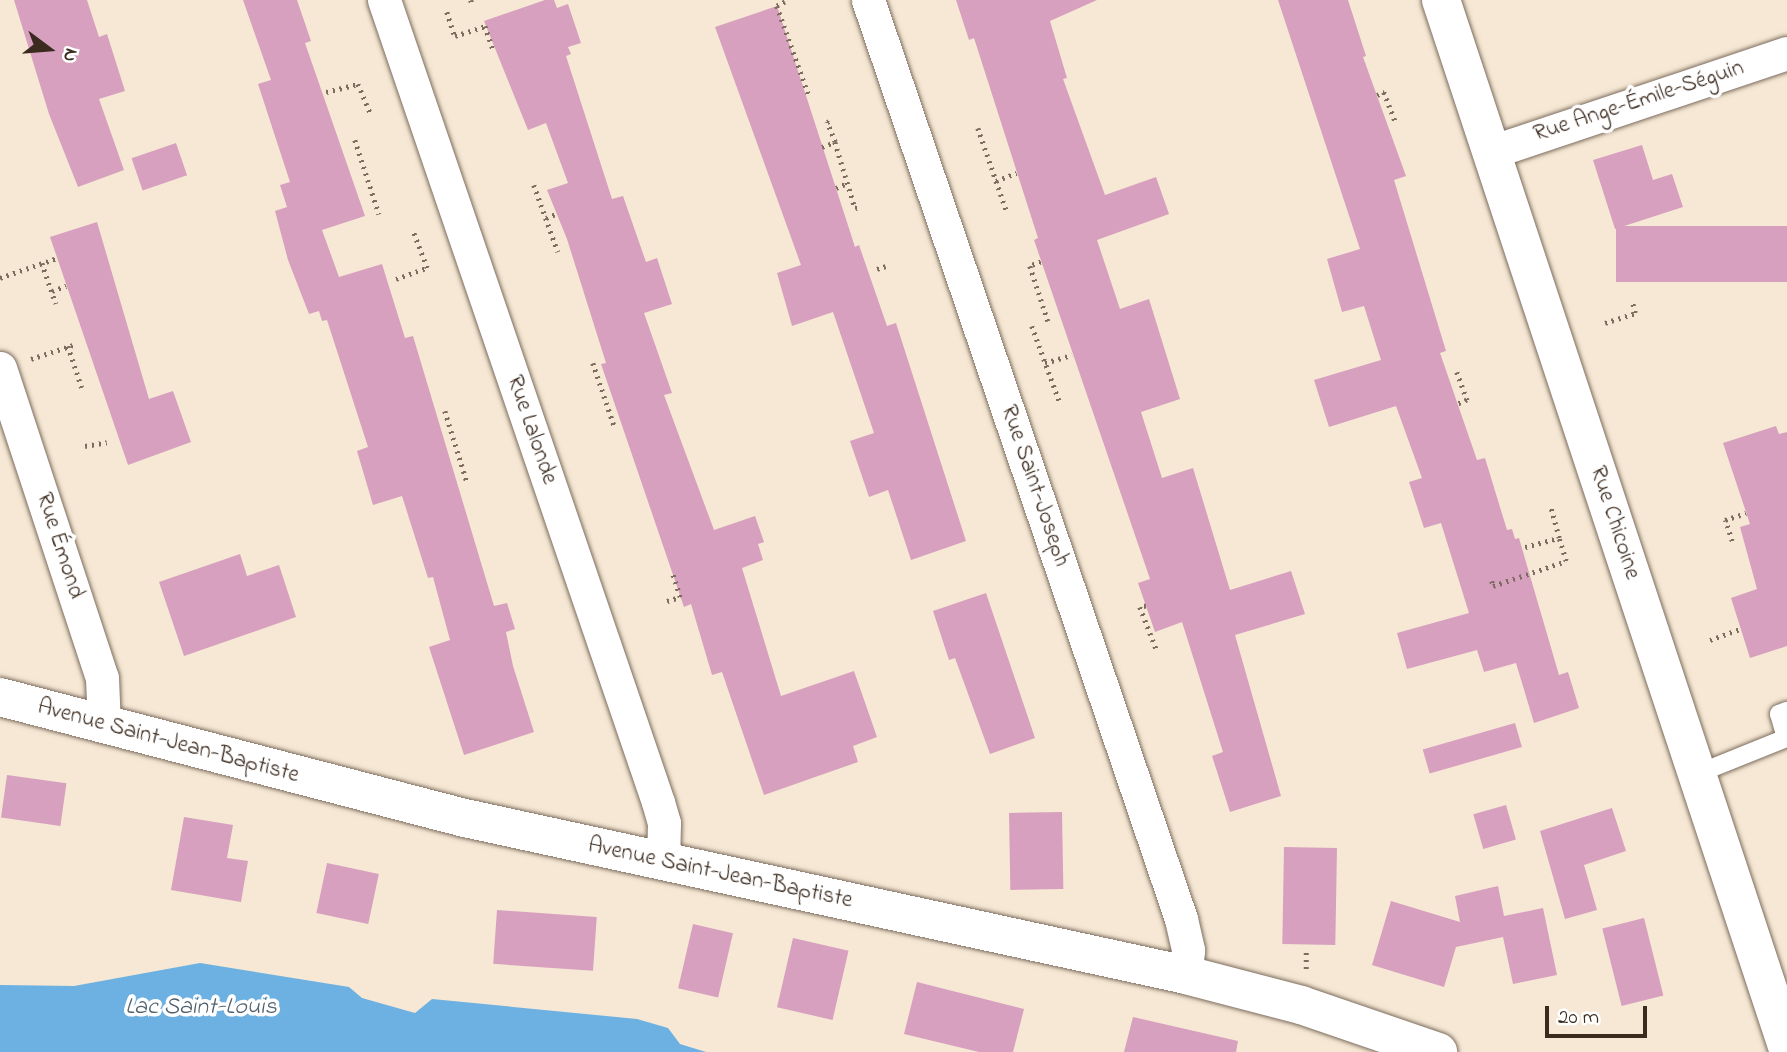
<!DOCTYPE html>
<html>
<head>
<meta charset="utf-8">
<style>
	body { margin:0 }
	#map { position:relative; width:1787px; height:1052px; overflow:hidden; background:#f6e8d4; font-family:"Indie Flower",sans-serif }
	div>[style] { position:absolute }
	[style*='--x'] { left:calc(var(--x)*1px); top:calc(var(--y)*1px); width:calc(var(--w)*1px); rotate:calc(var(--a)*1deg) }
	.water>* { inset:0; background:#6db1e2 }
	.building>* { inset:0; background:#d7a0bf; transform-origin:0 0 }
	.path>* { height:4.5px; margin-top:-2.25px; transform-origin:0; background:repeating-linear-gradient(90deg,#7c6c5e 0 2px,transparent 0 7px) }
	.roads { filter:drop-shadow(0 0 2px #7c6c5e) drop-shadow(0 0 2px #7c6c5e) }
	.service>* { height:18px; margin:-9px; padding:0 9px; transform-origin:9px; border-radius:9px; background:#fff }
	.minor>* { height:33px; margin:-16.5px; padding:0 16.5px; transform-origin:16.5px; border-radius:16.5px; background:#fff }
	.tertiary>* { height:38px; margin:-19px; padding:0 19px; transform-origin:19px; border-radius:19px; background:#fff }
	span { translate:-50% -50%; white-space:nowrap; text-align:center; line-height:1.15; -webkit-text-stroke:7px #fff; paint-order:stroke }
	.street-label { font-size:23px; color:#3b2a1e }
	.water-label { font-size:24px; color:#4f606c; font-style:italic }
	.north { position:absolute; left:14px; top:14px; width:70px; height:70px; -webkit-text-stroke:5px #fff; paint-order:stroke; rotate:106deg; font-size:19px; font-weight:700; line-height:28px; text-align:center; color:#3b2a1e }
	.north::after { content:''; display:block; margin:auto; width:24px; height:32px; background:#3b2a1e; clip-path:polygon(50% 0,100% 100%,50% 72%,0 100%) }
	.scale { position:absolute; left:1545px; top:1006px; width:102px; height:32px; box-sizing:border-box; border:4px solid #3b2a1e; border-top:0; padding-left:9px; font-size:21px; line-height:24px; white-space:nowrap; color:#3b2a1e; -webkit-text-stroke:5px #fff; paint-order:stroke }
</style>
</head>
<body>
<div id="map">
	<div class="water">
		<i style="clip-path:polygon(200px 963px,349px 987px,362px 998px,415px 1013px,432px 999px,637px 1019px,668px 1028px,680px 1044px,706px 1052px,0 1052px,0 985px,74px 986px)"></i>
	</div>
	<div class="building">
		<i style="clip-path:polygon(14px 0,87px 0,99px 37px,107px 34px,125px 91px,99px 99px,124px 170px,78px 187px,49px 114px)"></i>
		<i style="clip-path:polygon(243px 0,297px 0,311px 41px,305px 43px,365px 216px,322px 230px,339px 277px,382px 264px,405px 338px,413px 336px,494px 606px,507px 603px,515px 629px,506px 632px,513px 666px,534px 732px,464px 755px,429px 647px,450px 640px,433px 577px,428px 578px,402px 496px,373px 505px,357px 451px,368px 447px,327px 320px,322px 321px,319px 311px,309px 314px,288px 260px,275px 211px,287px 207px,280px 185px,290px 182px,258px 84px,271px 80px)"></i>
		<i style="clip-path:polygon(545px 0,554px 0,557px 8px,568px 4px,581px 43px,568px 47px,571px 54px,566px 56px,612px 199px,623px 196px,646px 262px,657px 258px,672px 304px,644px 313px,672px 393px,664px 395px,714px 530px,755px 516px,764px 542px,758px 544px,763px 560px,742px 568px,781px 696px,854px 671px,877px 737px,853px 746px,858px 762px,764px 795px,722px 672px,712px 675px,691px 604px,684px 607px,601px 364px,606px 363px,567px 239px,547px 190px,568px 183px,546px 123px,528px 130px,484px 21px)"></i>
		<i style="clip-path:polygon(956px 0,1097px 0,1050px 21px,1067px 78px,1063px 79px,1105px 195px,1156px 177px,1169px 214px,1097px 240px,1120px 309px,1149px 299px,1180px 399px,1141px 412px,1162px 478px,1193px 468px,1230px 590px,1291px 571px,1305px 614px,1235px 635px,1281px 796px,1230px 812px,1212px 756px,1223px 752px,1182px 622px,1155px 632px,1138px 583px,1150px 579px,1034px 240px,1038px 238px,974px 38px,969px 40px)"></i>
		<i style="clip-path:polygon(1278px 0,1348px 0,1366px 56px,1363px 57px,1406px 176px,1394px 180px,1446px 351px,1440px 353px,1477px 460px,1485px 458px,1507px 530px,1512px 529px,1515px 539px,1519px 538px,1559px 675px,1568px 672px,1579px 708px,1534px 723px,1516px 663px,1484px 672px,1477px 650px,1407px 669px,1397px 633px,1469px 613px,1441px 523px,1424px 528px,1409px 482px,1422px 478px,1396px 406px,1329px 427px,1314px 380px,1381px 360px,1364px 306px,1342px 312px,1327px 259px,1360px 249px)"></i>
		<i style="clip-path:polygon(777px 6px,855px 247px,859px 245px,887px 326px,896px 323px,966px 541px,911px 560px,888px 490px,869px 497px,850px 441px,874px 433px,833px 312px,792px 326px,777px 273px,801px 265px,715px 27px)"></i>
		<i style="left:176px;top:143px;width:34px;height:47px;rotate:71deg"></i>
		<i style="clip-path:polygon(1642px 145px,1653px 180px,1672px 174px,1683px 207px,1615px 229px,1593px 160px)"></i>
		<i style="clip-path:polygon(97px 222px,149px 399px,173px 391px,191px 442px,128px 465px,50px 237px)"></i>
		<i style="left:1787px;top:226px;width:56px;height:171px;rotate:90deg"></i>
		<i style="clip-path:polygon(1776px 426px,1779px 434px,1787px 432px,1787px 646px,1750px 658px,1731px 598px,1757px 589px,1740px 527px,1750px 524px,1723px 443px)"></i>
		<i style="clip-path:polygon(240px 554px,247px 576px,279px 565px,296px 617px,184px 656px,159px 582px)"></i>
		<i style="clip-path:polygon(986px 593px,1035px 738px,990px 754px,955px 658px,949px 660px,933px 611px)"></i>
		<i style="left:1515px;top:723px;width:25px;height:96px;rotate:74deg"></i>
		<i style="left:7px;top:775px;width:60px;height:43px;rotate:8deg"></i>
		<i style="left:1506px;top:805px;width:36px;height:34px;rotate:74deg"></i>
		<i style="clip-path:polygon(1612px 808px,1626px 851px,1584px 865px,1597px 910px,1565px 919px,1540px 831px)"></i>
		<i style="left:1062px;top:812px;width:77px;height:53px;rotate:89deg"></i>
		<i style="clip-path:polygon(184px 817px,233px 825px,227px 858px,248px 861px,241px 902px,171px 890px)"></i>
		<i style="left:1284px;top:847px;width:53px;height:97px;rotate:1deg"></i>
		<i style="left:327px;top:863px;width:53px;height:51px;rotate:12deg"></i>
		<i style="clip-path:polygon(1498px 886px,1504px 916px,1543px 908px,1557px 975px,1513px 984px,1503px 937px,1456px 947px,1444px 987px,1372px 965px,1391px 901px,1460px 922px,1455px 896px)"></i>
		<i style="left:497px;top:910px;width:100px;height:54px;rotate:4deg"></i>
		<i style="left:1644px;top:918px;width:80px;height:43px;rotate:76deg"></i>
		<i style="left:693px;top:924px;width:41px;height:66px;rotate:13deg"></i>
		<i style="left:793px;top:938px;width:57px;height:71px;rotate:13deg"></i>
		<i style="clip-path:polygon(917px 982px,1024px 1009px,1013px 1052px,979px 1052px,904px 1034px)"></i>
		<i style="clip-path:polygon(1133px 1017px,1238px 1041px,1236px 1052px,1124px 1052px)"></i>
	</div>
	<div class="path">
		<i style="--x:471;--y:0;--w:4;--a:76"></i>
		<i style="--x:785;--y:2;--w:9;--a:153"></i>
		<i style="--x:777;--y:6;--w:96;--a:70.4"></i>
		<i style="--x:447;--y:12;--w:25;--a:72"></i>
		<i style="--x:455;--y:36;--w:32;--a:-18"></i>
		<i style="--x:485;--y:26;--w:24;--a:71"></i>
		<i style="--x:326;--y:92;--w:33;--a:-14"></i>
		<i style="--x:358;--y:84;--w:34;--a:67"></i>
		<i style="--x:1377;--y:95;--w:8;--a:-23"></i>
		<i style="--x:1384;--y:92;--w:34;--a:69"></i>
		<i style="--x:978;--y:128;--w:89;--a:71"></i>
		<i style="--x:355;--y:140;--w:78;--a:72"></i>
		<i style="--x:835;--y:142;--w:69;--a:73.1"></i>
		<i style="--x:855;--y:208;--w:4;--a:-14"></i>
		<i style="--x:822;--y:147;--w:14;--a:-21"></i>
		<i style="--x:835;--y:142;--w:22;--a:-112"></i>
		<i style="--x:827;--y:122;--w:5;--a:-22"></i>
		<i style="--x:996;--y:181;--w:22;--a:-22"></i>
		<i style="--x:534;--y:185;--w:71;--a:70.3"></i>
		<i style="--x:836;--y:188;--w:12;--a:-24"></i>
		<i style="--x:546;--y:218;--w:11;--a:-22"></i>
		<i style="--x:1041;--y:262;--w:12;--a:160"></i>
		<i style="--x:1030;--y:266;--w:58;--a:71.9"></i>
		<i style="--x:42;--y:263;--w:43;--a:71.1"></i>
		<i style="--x:877;--y:269;--w:9;--a:-18"></i>
		<i style="--x:0;--y:278;--w:60;--a:-19.3"></i>
		<i style="--x:396;--y:279;--w:33;--a:-20"></i>
		<i style="--x:427;--y:268;--w:39;--a:-111"></i>
		<i style="--x:52;--y:291;--w:15;--a:-20"></i>
		<i style="--x:1605;--y:323;--w:32;--a:-18"></i>
		<i style="--x:1635;--y:313;--w:12;--a:-104"></i>
		<i style="--x:1032;--y:326;--w:82;--a:70"></i>
		<i style="--x:68;--y:346;--w:44;--a:71.6"></i>
		<i style="--x:31;--y:359;--w:44;--a:-18.4"></i>
		<i style="--x:593;--y:363;--w:69;--a:71.3"></i>
		<i style="--x:1045;--y:363;--w:28;--a:-17"></i>
		<i style="--x:1457;--y:372;--w:30;--a:70"></i>
		<i style="--x:1467;--y:400;--w:10;--a:156"></i>
		<i style="--x:445;--y:411;--w:74;--a:72.8"></i>
		<i style="--x:85;--y:446;--w:22;--a:-10"></i>
		<i style="--x:1732;--y:541;--w:22;--a:-108"></i>
		<i style="--x:1725;--y:520;--w:22;--a:-18"></i>
		<i style="--x:1525;--y:547;--w:35;--a:-15"></i>
		<i style="--x:1559;--y:538;--w:31;--a:-105"></i>
		<i style="--x:1492;--y:581;--w:5;--a:79"></i>
		<i style="--x:1493;--y:586;--w:77;--a:-18.9"></i>
		<i style="--x:1566;--y:561;--w:24;--a:-107"></i>
		<i style="--x:667;--y:601;--w:14;--a:-17"></i>
		<i style="--x:680;--y:597;--w:25;--a:-108"></i>
		<i style="--x:1146;--y:606;--w:6;--a:171"></i>
		<i style="--x:1140;--y:607;--w:47;--a:68.9"></i>
		<i style="--x:1710;--y:640;--w:33;--a:-20"></i>
		<i style="--x:1306;--y:969;--w:19;--a:-90"></i>
	</div>
	<div class="roads">
		<div class="service">
			<i style="--x:1697;--y:774;--w:96;--a:-22"></i>
			<i style="--x:1786;--y:738;--w:25;--a:-106"></i>
			<i style="--x:1779;--y:714;--w:9;--a:-21"></i>
		</div>
		<div class="minor">
			<i style="--x:384;--y:0;--w:848;--a:71.14"></i>
			<i style="--x:658;--y:802;--w:22;--a:74"></i>
			<i style="--x:664;--y:823;--w:40;--a:91.4"></i>
			<i style="--x:868;--y:0;--w:971;--a:71.19"></i>
			<i style="--x:1181;--y:919;--w:32;--a:77"></i>
			<i style="--x:1188;--y:950;--w:25;--a:95"></i>
			<i style="--x:1491;--y:152;--w:312;--a:-18.5"></i>
			<i style="--x:0;--y:368;--w:326;--a:71.8"></i>
			<i style="--x:102;--y:678;--w:48;--a:87.6"></i>
		</div>
		<div class="tertiary">
			<i style="--x:1441;--y:0;--w:1102;--a:71.7"></i>
			<i style="--x:0;--y:697;--w:480;--a:14.6"></i>
			<i style="--x:465;--y:818;--w:738;--a:12.28"></i>
			<i style="--x:1186;--y:975;--w:119;--a:14.6"></i>
			<i style="--x:1301;--y:1005;--w:145;--a:18.9"></i>
		</div>
	</div>
	<div class="street-label">
		<span style="left:1639px;top:102px;rotate:-18deg">Rue Ange-Émile-Séguin</span>
		<span style="left:531px;top:430px;rotate:71deg">Rue Lalonde</span>
		<span style="left:1034px;top:486px;rotate:71deg">Rue Saint-Joseph</span>
		<span style="left:1614px;top:523px;rotate:72deg">Rue Chicoine</span>
		<span style="left:59px;top:546px;rotate:72deg">Rue Émond</span>
		<span style="left:168px;top:742px;rotate:15deg">Avenue Saint-Jean-Baptiste</span>
		<span style="left:720px;top:874px;rotate:12deg">Avenue Saint-Jean-Baptiste</span>
	</div>
	<div class="water-label">
		<span style="left:201px;top:1008px">Lac Saint-Louis</span>
	</div>
	<div class="north">N</div>
	<div class="scale">20 m</div>
</div>
</body>
</html>
